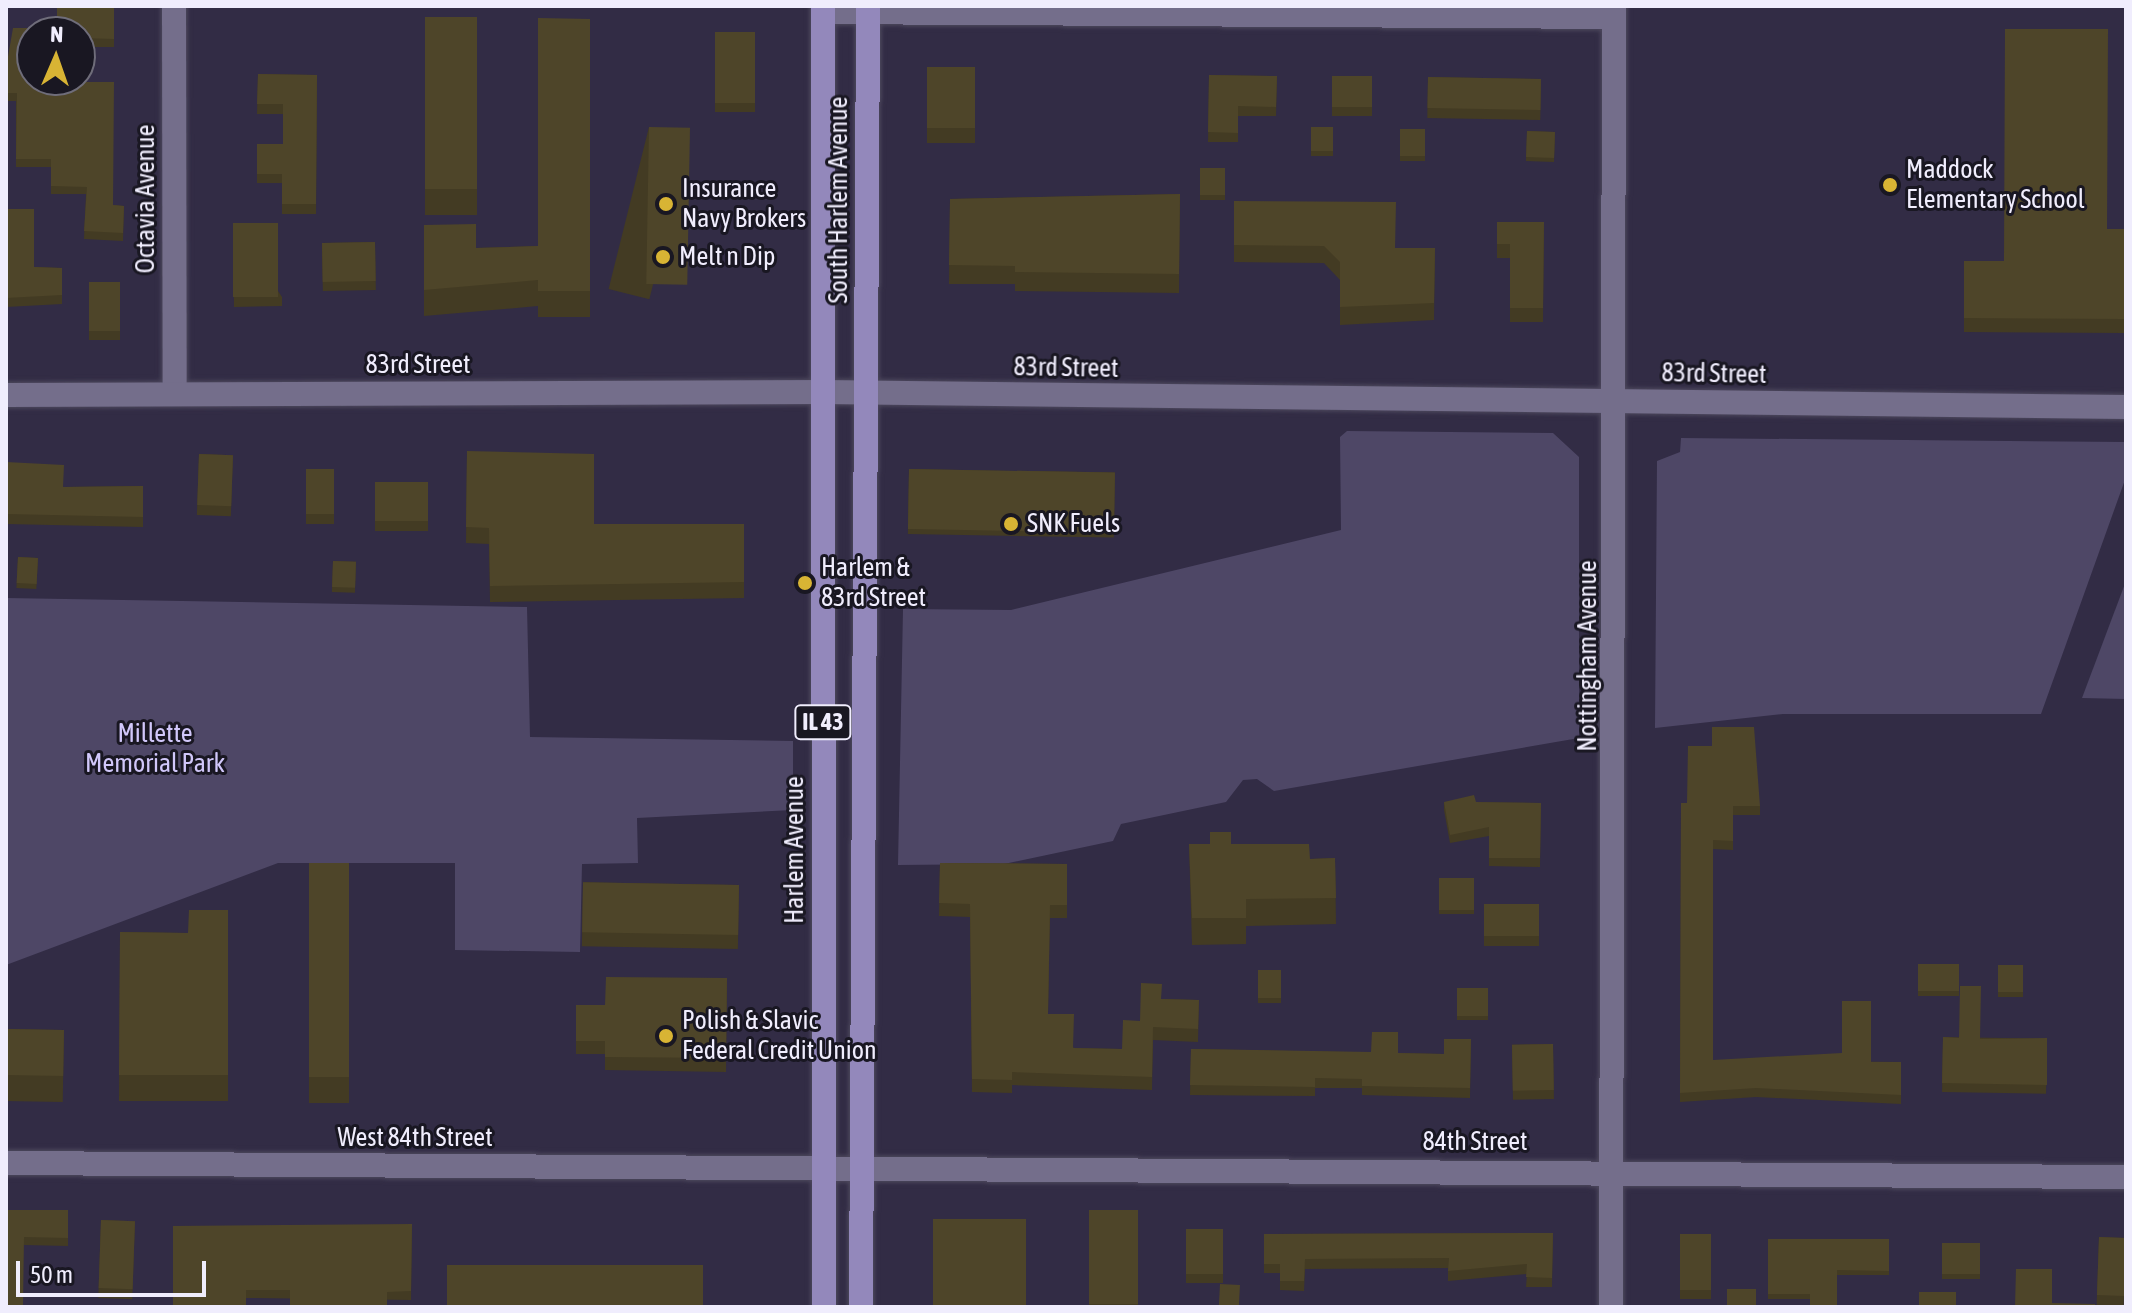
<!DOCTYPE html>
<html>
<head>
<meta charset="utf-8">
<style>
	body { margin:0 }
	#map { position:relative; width:2132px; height:1313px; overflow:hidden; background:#322c45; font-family:"Asap Condensed",sans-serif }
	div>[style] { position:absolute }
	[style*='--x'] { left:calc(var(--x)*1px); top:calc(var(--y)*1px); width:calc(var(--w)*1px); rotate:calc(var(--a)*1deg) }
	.green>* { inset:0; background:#4e4766 }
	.roads { filter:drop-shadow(0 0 2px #4d485d) drop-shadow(0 0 2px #4d485d) }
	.street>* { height:24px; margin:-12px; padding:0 12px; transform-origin:12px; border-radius:12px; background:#746e8b }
	.primary>* { height:24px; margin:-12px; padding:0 12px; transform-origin:12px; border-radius:12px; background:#9388bb }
	.wall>* { inset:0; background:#433b23; transform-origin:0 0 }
	.building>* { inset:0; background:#4e4529; transform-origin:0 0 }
	.dots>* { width:22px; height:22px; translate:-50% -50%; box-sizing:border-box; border:4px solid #191722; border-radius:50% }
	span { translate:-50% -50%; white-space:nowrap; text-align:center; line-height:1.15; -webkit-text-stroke:6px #191722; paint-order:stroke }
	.shield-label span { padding:2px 6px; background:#191722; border:2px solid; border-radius:6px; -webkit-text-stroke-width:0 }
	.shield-label { font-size:24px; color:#f0edfd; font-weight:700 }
	.poi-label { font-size:26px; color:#f0edfd }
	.left { translate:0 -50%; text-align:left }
	.street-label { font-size:26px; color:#f0edfd }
	.park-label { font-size:26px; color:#d1c7fa }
	.frame { position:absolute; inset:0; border:8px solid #f0edfd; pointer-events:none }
	.north { position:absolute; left:16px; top:16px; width:80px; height:80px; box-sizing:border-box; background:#191722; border:2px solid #6f6d7a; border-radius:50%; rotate:2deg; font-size:22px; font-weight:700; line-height:32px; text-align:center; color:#f0edfd }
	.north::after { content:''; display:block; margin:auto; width:28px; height:36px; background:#d8b434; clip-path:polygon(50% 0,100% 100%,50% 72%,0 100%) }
	.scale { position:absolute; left:16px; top:1261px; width:190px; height:36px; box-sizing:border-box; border:4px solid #f0edfd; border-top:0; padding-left:10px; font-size:24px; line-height:28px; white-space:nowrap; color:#f0edfd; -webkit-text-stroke:6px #191722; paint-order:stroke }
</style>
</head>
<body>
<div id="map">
	<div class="green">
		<i style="clip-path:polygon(1347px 431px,1553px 433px,1579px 457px,1579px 738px,1274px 791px,1257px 779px,1243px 780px,1226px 802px,1121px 824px,1113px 841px,1004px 864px,898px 865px,903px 609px,1011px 610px,1341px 530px,1340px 437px)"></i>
		<i style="clip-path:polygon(1681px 438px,2126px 442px,2126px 477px,2041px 714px,1783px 714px,1655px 728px,1657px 461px,1680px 452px)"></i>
		<i style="clip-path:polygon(2126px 581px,2126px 699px,2082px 698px)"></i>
		<i style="clip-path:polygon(6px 598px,527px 607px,530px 737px,793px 741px,793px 810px,637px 818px,638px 863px,582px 864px,580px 952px,455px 950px,455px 863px,278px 863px,6px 965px)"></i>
	</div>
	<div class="roads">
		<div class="street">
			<i style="--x:174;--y:6;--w:387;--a:89.9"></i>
			<i style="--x:823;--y:12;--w:791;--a:0.36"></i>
			<i style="--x:6;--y:395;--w:817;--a:-0.21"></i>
			<i style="--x:823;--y:392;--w:1303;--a:0.66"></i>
			<i style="--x:6;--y:1163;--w:2120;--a:0.38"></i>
			<i style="--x:1611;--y:1307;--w:1301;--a:-89.87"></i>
		</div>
		<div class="primary">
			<i style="--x:823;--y:6;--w:1301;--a:89.96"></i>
			<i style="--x:861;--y:1307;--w:1301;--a:-89.69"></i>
		</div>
	</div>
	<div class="wall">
		<i style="clip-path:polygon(114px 6px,114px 47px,80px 47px,80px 32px)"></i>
		<i style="left:425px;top:17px;width:52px;height:198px"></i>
		<i style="clip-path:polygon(590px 19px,590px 317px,538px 317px,538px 306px,424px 316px,424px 225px,476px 248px,538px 246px)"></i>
		<i style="left:715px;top:32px;width:40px;height:80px"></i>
		<i style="left:927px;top:67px;width:48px;height:76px"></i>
		<i style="clip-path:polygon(6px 68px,43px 82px,113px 205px,124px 206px,123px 241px,84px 239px,86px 194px,51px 194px,51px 167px,16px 167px,16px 101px,6px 101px)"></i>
		<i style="clip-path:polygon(258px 74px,317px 75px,316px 214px,282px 214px,282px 183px,257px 183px,257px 144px,283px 144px,283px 114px,257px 114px)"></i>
		<i style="clip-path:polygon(1209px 75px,1277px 76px,1276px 116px,1238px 116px,1238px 142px,1208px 142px)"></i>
		<i style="left:1332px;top:76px;width:40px;height:40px"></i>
		<i style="left:1428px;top:77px;width:113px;height:41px;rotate:1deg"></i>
		<i style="left:649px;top:127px;width:42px;height:167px;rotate:14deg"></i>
		<i style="left:1311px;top:127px;width:22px;height:29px"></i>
		<i style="left:1400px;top:129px;width:25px;height:32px"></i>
		<i style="left:1527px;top:131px;width:28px;height:30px;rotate:2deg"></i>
		<i style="left:1200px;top:168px;width:25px;height:32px"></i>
		<i style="clip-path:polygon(1180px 194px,1179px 293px,1015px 291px,1015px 284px,949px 284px,950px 199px)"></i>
		<i style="clip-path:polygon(1234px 201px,1395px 248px,1435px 248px,1434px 320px,1340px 325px,1340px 280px,1324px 263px,1234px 262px)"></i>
		<i style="clip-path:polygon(1497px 222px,1544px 222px,1543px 322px,1510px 322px,1510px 258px,1497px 258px)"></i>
		<i style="clip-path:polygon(233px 223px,282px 297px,282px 306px,234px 307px)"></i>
		<i style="clip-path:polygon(2107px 229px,2126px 229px,2125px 333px,1964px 332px,1964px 261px,2004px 261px)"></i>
		<i style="clip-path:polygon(6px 231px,34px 267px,62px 268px,62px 304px,6px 307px)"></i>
		<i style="left:375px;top:242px;width:48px;height:53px;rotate:89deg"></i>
		<i style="left:89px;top:282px;width:31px;height:58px"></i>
		<i style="clip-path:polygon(467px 451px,594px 524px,744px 524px,744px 598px,490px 602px,489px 544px,466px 543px)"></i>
		<i style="left:199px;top:454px;width:34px;height:61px;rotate:2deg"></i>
		<i style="clip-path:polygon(6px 462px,64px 487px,143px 486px,143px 527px,6px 524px)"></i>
		<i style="left:306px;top:469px;width:28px;height:55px"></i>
		<i style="left:909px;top:469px;width:206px;height:65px;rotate:1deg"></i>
		<i style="left:428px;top:482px;width:49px;height:53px;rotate:90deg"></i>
		<i style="left:18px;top:557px;width:20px;height:31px;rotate:3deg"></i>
		<i style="left:333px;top:561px;width:23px;height:31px;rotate:2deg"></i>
		<i style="clip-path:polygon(1444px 802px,1541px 803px,1540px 867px,1489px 866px,1489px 836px,1450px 843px,1444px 810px)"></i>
		<i style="clip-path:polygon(1681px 803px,1760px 806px,1760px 815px,1733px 815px,1733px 850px,1713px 849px,1713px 1060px,1901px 1062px,1901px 1104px,1756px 1097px,1680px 1102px)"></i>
		<i style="clip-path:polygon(1189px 844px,1231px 844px,1310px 859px,1335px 858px,1336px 924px,1246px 926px,1246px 944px,1192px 945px)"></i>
		<i style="left:309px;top:863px;width:40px;height:240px"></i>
		<i style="clip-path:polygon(940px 863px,1067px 864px,1067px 918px,1050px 918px,1048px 1014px,1074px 1048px,1122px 1049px,1140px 1021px,1162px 999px,1199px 1000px,1198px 1042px,1153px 1040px,1152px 1090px,1012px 1085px,1012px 1093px,972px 1092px,970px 917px,939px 916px)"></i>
		<i style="left:1439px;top:878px;width:35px;height:36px"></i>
		<i style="left:739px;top:885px;width:64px;height:156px;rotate:91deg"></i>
		<i style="left:1484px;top:904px;width:55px;height:42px"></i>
		<i style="clip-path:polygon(228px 910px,228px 1101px,119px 1101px,120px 932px,188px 933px)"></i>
		<i style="left:1918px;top:964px;width:41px;height:32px"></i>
		<i style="left:1998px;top:965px;width:25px;height:32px"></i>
		<i style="left:1258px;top:970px;width:23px;height:33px"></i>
		<i style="clip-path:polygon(727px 978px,726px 1072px,605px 1070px,605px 1054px,576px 1054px,576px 1005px,605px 1005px)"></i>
		<i style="left:1457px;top:988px;width:31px;height:32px"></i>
		<i style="left:6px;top:1029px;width:58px;height:72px;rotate:1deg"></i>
		<i style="left:1943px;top:1037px;width:104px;height:55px;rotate:1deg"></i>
		<i style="clip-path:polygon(1471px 1039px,1470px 1098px,1362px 1095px,1362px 1088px,1315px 1088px,1315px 1096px,1190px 1095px,1191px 1049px,1444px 1054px)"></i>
		<i style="left:1553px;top:1044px;width:55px;height:41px;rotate:89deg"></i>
		<i style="clip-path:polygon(6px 1210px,68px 1210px,68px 1246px,24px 1245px)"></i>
		<i style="left:1089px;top:1210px;width:49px;height:97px"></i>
		<i style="left:101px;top:1220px;width:34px;height:78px;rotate:2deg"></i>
		<i style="clip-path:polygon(412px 1224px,411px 1300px,246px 1298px,173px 1307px)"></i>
		<i style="left:1186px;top:1229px;width:37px;height:54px"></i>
		<i style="clip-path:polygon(1553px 1233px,1552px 1287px,1526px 1287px,1527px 1274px,1448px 1281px,1448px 1268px,1305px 1269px,1304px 1291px,1280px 1290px,1280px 1273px,1264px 1273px,1264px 1234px)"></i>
		<i style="left:1680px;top:1234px;width:31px;height:65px"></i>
		<i style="left:2099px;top:1237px;width:27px;height:68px;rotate:2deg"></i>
		<i style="clip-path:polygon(1768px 1239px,1889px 1239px,1889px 1275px,1837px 1275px,1810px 1299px,1768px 1299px)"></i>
		<i style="left:1942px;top:1243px;width:38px;height:36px"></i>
	</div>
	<div class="building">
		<i style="clip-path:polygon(57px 6px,114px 6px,114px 39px,80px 38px,80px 32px,57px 32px)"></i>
		<i style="left:425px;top:17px;width:52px;height:172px"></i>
		<i style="clip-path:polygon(538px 18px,590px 19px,590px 291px,538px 291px,538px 280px,424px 290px,424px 225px,476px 224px,476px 248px,538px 246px)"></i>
		<i style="clip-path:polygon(13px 28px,43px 28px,43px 32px,32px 32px,32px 80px,43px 80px,43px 82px,114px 82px,113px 205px,124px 206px,123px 233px,84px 231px,87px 187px,51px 186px,51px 159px,16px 159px,17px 93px,6px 93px,6px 68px)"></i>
		<i style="clip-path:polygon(2005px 29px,2108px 29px,2107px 229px,2126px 229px,2125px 319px,1964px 318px,1964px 261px,2004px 261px)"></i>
		<i style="left:715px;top:32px;width:40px;height:71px"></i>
		<i style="left:927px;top:67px;width:48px;height:61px"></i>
		<i style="clip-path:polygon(258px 74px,317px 75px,316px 204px,282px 204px,282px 174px,257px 174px,257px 144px,283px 144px,283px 104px,257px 104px)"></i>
		<i style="clip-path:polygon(1209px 75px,1277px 76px,1276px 107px,1238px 106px,1238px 133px,1208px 132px)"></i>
		<i style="left:1332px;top:76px;width:40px;height:31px"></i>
		<i style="left:1428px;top:77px;width:113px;height:31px;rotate:1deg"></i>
		<i style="left:649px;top:127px;width:41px;height:157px;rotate:1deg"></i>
		<i style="left:1311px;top:127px;width:22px;height:24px"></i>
		<i style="left:1400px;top:129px;width:25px;height:27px"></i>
		<i style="left:1527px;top:131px;width:28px;height:26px;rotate:2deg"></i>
		<i style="left:1200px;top:168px;width:25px;height:27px"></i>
		<i style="clip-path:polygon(1180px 194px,1179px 274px,1015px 272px,1015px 266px,949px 265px,950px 199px)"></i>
		<i style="clip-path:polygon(1234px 201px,1396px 202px,1395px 248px,1435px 248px,1434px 303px,1340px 307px,1340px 262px,1324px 246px,1234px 245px)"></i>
		<i style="clip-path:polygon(8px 209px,34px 209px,34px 267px,62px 268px,62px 295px,6px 298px,6px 231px,8px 231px)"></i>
		<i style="clip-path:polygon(1497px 222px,1544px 222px,1543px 308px,1510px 308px,1510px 244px,1497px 244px)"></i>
		<i style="left:233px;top:223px;width:45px;height:74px"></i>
		<i style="left:375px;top:242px;width:39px;height:53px;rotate:89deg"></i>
		<i style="left:89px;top:282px;width:31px;height:49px"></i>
		<i style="clip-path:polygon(467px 451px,594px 454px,594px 524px,744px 524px,744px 582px,490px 586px,489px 528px,466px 527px)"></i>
		<i style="left:199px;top:454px;width:34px;height:51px;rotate:2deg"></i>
		<i style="clip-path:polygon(6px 462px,64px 465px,63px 487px,143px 486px,143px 517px,6px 514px)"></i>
		<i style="left:306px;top:469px;width:28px;height:45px"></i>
		<i style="left:909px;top:469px;width:206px;height:60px;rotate:1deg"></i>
		<i style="left:428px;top:482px;width:39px;height:53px;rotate:90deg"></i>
		<i style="left:18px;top:557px;width:20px;height:26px;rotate:3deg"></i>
		<i style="left:333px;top:561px;width:23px;height:26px;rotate:2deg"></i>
		<i style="clip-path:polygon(1712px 727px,1754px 727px,1760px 806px,1733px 806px,1733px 841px,1713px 840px,1713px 1060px,1842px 1053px,1842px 1001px,1871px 1001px,1871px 1062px,1901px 1062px,1901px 1095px,1756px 1088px,1680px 1093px,1681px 803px,1687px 803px,1688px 746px,1712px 746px)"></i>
		<i style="clip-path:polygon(1474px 795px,1476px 802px,1541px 803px,1540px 858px,1489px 858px,1489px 827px,1450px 835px,1444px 802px)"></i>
		<i style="clip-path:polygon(1210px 832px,1231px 832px,1231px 844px,1309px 844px,1310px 859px,1335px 858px,1336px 898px,1246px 899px,1246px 918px,1192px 918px,1189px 844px,1210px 844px)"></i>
		<i style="left:309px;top:863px;width:40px;height:214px"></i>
		<i style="clip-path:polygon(940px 863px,1067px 864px,1067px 905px,1050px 905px,1048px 1014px,1074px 1014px,1073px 1048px,1122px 1049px,1123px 1020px,1140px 1021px,1141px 983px,1162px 984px,1161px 999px,1199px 1000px,1198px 1029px,1153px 1027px,1152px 1077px,1012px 1072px,1012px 1080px,972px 1079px,970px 904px,939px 903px)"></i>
		<i style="left:1439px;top:878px;width:35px;height:32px"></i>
		<i style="left:739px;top:885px;width:50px;height:156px;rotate:91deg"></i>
		<i style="left:1484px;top:904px;width:55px;height:32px"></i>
		<i style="clip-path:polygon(189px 910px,228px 910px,228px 1075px,119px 1075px,120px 932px,188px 933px)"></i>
		<i style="left:1918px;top:964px;width:41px;height:27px"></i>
		<i style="left:1998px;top:965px;width:25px;height:27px"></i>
		<i style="left:1258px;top:970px;width:23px;height:28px"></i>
		<i style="clip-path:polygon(606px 977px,727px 978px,726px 1058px,605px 1057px,605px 1041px,576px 1041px,576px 1005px,605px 1005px)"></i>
		<i style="clip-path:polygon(1960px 986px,1981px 986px,1980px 1039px,2047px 1038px,2047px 1085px,1942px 1083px,1943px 1037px,1959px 1038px)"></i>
		<i style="left:1457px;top:988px;width:31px;height:28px"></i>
		<i style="left:6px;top:1029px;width:58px;height:46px;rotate:1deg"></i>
		<i style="clip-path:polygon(1372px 1032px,1398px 1032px,1398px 1053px,1444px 1054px,1444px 1039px,1471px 1039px,1470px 1088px,1362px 1086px,1362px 1079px,1315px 1078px,1315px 1087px,1190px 1085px,1191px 1049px,1371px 1052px)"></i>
		<i style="left:1553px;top:1044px;width:46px;height:41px;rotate:89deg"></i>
		<i style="clip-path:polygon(6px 1210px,68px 1210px,68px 1238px,24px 1237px,23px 1307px,6px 1307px)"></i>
		<i style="left:1089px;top:1210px;width:49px;height:94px"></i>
		<i style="left:933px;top:1219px;width:93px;height:88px"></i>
		<i style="left:101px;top:1220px;width:34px;height:68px;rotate:2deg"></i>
		<i style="clip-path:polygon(412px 1224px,411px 1291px,387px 1292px,387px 1307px,290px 1307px,290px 1290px,246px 1290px,246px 1307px,173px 1307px,173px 1226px)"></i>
		<i style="left:1186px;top:1229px;width:37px;height:45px"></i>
		<i style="clip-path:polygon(1553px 1233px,1552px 1278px,1526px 1277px,1527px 1264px,1448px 1271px,1449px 1258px,1305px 1259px,1304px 1281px,1280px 1281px,1280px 1264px,1264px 1264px,1264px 1234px)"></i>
		<i style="left:1680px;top:1234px;width:31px;height:56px"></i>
		<i style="left:2099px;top:1237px;width:27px;height:58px;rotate:2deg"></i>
		<i style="clip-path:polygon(1768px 1239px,1889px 1239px,1889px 1271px,1837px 1270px,1837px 1307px,1810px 1307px,1810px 1294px,1768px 1294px)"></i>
		<i style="left:1942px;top:1243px;width:38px;height:31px"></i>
		<i style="left:447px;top:1265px;width:256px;height:42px"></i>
		<i style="clip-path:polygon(2016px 1269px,2052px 1269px,2052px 1303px,2095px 1304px,2095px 1307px,2015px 1307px)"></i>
		<i style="left:1220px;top:1284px;width:20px;height:23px;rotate:3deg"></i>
		<i style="left:1727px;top:1289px;width:29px;height:18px"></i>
		<i style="left:1919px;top:1292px;width:37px;height:15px"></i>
	</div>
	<div class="dots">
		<i style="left:1890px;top:185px;background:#d8b434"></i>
		<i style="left:666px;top:204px;background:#d8b434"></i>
		<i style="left:663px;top:257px;background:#d8b434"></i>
		<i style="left:1011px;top:524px;background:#d8b434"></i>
		<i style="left:805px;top:583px;background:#d8b434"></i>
		<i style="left:666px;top:1036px;background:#d8b434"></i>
	</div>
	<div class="shield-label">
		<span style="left:823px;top:722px">IL 43</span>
	</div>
	<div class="poi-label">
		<span class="left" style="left:1906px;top:185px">Maddock<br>Elementary School</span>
		<span class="left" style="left:682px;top:204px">Insurance<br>Navy Brokers</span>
		<span class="left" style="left:679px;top:257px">Melt n Dip</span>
		<span class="left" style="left:1027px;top:524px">SNK Fuels</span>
		<span class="left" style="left:821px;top:583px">Harlem &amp;<br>83rd Street</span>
		<span class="left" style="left:682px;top:1036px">Polish &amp; Slavic<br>Federal Credit Union</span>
	</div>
	<div class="street-label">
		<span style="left:146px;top:199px;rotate:-90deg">Octavia Avenue</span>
		<span style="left:839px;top:200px;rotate:-90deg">South Harlem Avenue</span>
		<span style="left:418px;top:365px">83rd Street</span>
		<span style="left:1066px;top:368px;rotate:1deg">83rd Street</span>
		<span style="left:1714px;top:374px;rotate:1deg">83rd Street</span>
		<span style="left:1588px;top:656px;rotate:-90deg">Nottingham Avenue</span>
		<span style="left:795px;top:850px;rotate:-90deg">Harlem Avenue</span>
		<span style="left:415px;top:1138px">West 84th Street</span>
		<span style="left:1475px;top:1142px">84th Street</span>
	</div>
	<div class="park-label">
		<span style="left:155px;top:749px">Millette<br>Memorial Park</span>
	</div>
	<div class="frame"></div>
	<div class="north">N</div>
	<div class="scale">50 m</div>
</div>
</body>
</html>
